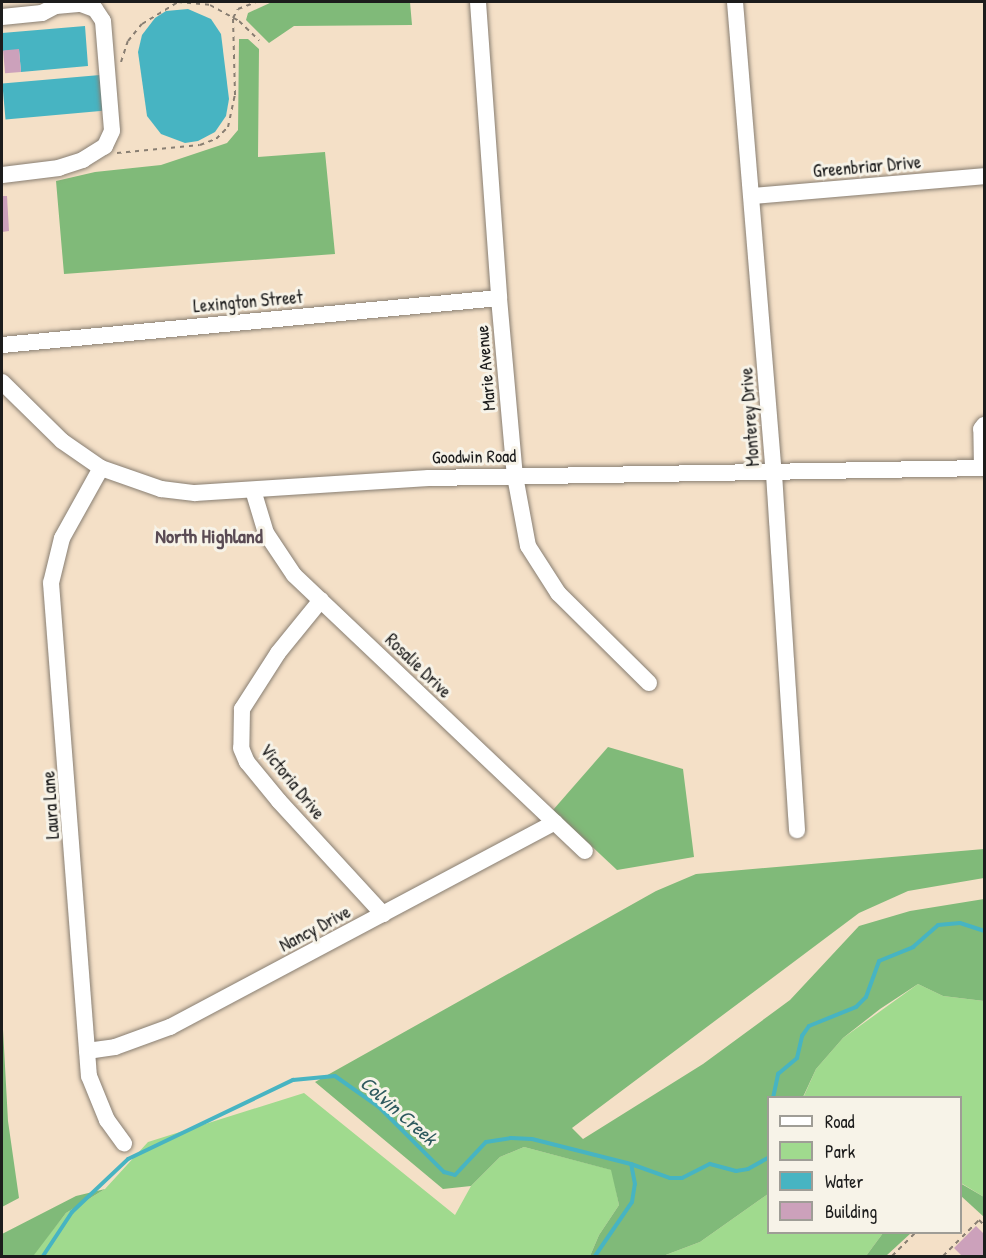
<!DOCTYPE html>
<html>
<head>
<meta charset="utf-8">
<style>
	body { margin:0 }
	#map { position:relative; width:986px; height:1258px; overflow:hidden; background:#f4e0c7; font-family:"Patrick Hand",sans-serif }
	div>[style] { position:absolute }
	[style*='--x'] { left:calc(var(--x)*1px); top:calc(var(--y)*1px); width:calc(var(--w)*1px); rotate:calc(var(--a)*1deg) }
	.green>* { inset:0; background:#a0da8e }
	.forest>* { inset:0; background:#80ba79 }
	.water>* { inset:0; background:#47b4c2; transform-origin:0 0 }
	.stream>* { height:4px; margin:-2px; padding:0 2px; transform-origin:2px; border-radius:2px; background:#47b4c2 }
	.building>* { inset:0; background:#cca1bb; transform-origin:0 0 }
	.path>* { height:2px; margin-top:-1px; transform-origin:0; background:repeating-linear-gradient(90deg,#887e72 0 4.5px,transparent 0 9px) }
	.roads { filter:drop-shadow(0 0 2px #887e72) drop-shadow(0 0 2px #887e72) }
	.minor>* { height:16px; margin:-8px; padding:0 8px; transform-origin:8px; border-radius:8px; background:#fff }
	span { translate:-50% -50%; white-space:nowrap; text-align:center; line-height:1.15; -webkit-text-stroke:6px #f7f3e8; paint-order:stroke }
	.street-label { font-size:18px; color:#1c1c1c }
	.neighbourhood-label { font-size:20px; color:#5a4b54; font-weight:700 }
	.water-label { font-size:20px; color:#2d595e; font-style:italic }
	.frame { position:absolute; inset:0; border:3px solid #1c1c1c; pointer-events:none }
	.legend { position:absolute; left:767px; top:1096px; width:195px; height:138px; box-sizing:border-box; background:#f7f3e8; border:2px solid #9f9d96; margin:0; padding:8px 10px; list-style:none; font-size:18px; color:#1c1c1c }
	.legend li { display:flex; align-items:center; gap:12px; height:30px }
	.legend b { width:30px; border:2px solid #9f9d96 }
</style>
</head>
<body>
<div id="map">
	<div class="green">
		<i style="clip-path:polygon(918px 984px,943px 996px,984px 1001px,984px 1197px,961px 1183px,960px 1098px,803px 1098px,816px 1069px,843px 1038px)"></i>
		<i style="clip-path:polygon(304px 1093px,455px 1215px,471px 1186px,500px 1157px,524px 1147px,612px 1170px,619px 1205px,599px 1235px,590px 1256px,32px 1256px,66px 1213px,105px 1189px,148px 1142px)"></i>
		<i style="clip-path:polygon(768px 1194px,768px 1232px,883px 1233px,866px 1256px,663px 1256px,700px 1242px)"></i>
	</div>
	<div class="forest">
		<i style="clip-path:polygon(272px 2px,410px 2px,412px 25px,294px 26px,269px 43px,246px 20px,248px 13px)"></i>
		<i style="clip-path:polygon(239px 39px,248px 39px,259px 49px,258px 157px,325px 152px,335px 254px,64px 274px,56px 181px,95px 172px,161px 165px,227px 143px,238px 130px)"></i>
		<i style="clip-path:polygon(608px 747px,683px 769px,694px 857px,617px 870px,553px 810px)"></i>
		<i style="clip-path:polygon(984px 849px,984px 878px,908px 891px,859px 913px,572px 1128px,583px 1139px,703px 1064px,790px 1000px,859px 926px,910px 911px,984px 899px,984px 1001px,943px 996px,918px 984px,880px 1009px,843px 1038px,816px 1069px,803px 1097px,768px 1098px,768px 1194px,700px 1242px,663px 1256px,590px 1256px,599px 1235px,619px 1205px,611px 1170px,524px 1147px,500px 1157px,471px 1186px,443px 1189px,315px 1082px,656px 891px,696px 874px)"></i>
		<i style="clip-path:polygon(2px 1011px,8px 1121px,19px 1198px,2px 1207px)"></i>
		<i style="clip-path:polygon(960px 1183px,984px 1197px,984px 1217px,961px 1196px)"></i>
		<i style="clip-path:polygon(105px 1189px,66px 1213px,34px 1255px,2px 1256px,2px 1234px,76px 1196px)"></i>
		<i style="clip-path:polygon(883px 1233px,911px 1233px,886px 1256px,866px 1256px)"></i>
	</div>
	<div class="water">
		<i style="clip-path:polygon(188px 9px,211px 19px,221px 34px,229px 99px,226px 116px,215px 132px,198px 141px,185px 143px,161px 134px,147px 116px,138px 52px,142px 35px,155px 18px,166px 11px)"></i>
		<i style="clip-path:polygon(85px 26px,88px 66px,21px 72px,19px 50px,3px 51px,2px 33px)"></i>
		<i style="left:100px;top:75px;width:36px;height:98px;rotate:85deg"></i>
	</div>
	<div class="stream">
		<i style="--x:773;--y:1098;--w:25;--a:-78"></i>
		<i style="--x:778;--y:1074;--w:25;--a:-40"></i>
		<i style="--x:797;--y:1058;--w:23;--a:-77"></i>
		<i style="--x:802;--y:1036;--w:12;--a:-55"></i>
		<i style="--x:809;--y:1026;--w:51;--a:-22"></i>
		<i style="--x:856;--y:1007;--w:14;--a:-45"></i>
		<i style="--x:866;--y:997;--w:38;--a:-70"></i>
		<i style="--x:879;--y:961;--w:37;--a:-22"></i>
		<i style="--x:913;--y:947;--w:33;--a:-41"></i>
		<i style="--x:938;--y:925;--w:22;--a:-5"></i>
		<i style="--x:960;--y:923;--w:25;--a:18"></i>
		<i style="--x:43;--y:1256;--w:53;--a:-56.6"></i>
		<i style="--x:72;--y:1212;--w:77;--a:-43.4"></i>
		<i style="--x:128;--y:1159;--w:183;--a:-25.6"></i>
		<i style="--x:293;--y:1080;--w:42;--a:-5.4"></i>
		<i style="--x:335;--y:1076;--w:54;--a:35.2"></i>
		<i style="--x:379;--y:1107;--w:92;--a:45"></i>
		<i style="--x:444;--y:1172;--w:11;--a:15"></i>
		<i style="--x:455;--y:1175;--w:45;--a:-46.8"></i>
		<i style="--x:486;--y:1142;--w:25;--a:-9"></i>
		<i style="--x:511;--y:1138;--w:21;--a:3"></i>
		<i style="--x:532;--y:1139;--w:102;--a:14.2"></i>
		<i style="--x:631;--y:1164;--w:41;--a:19.7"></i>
		<i style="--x:670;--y:1178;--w:12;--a:0"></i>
		<i style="--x:682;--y:1178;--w:31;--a:-27"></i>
		<i style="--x:710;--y:1164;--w:27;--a:15"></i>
		<i style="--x:736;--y:1171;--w:12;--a:-9"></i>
		<i style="--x:748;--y:1169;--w:23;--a:-29"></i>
		<i style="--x:595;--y:1256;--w:65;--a:-55.6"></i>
		<i style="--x:632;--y:1202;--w:18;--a:-81"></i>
		<i style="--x:635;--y:1184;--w:20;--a:-101"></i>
	</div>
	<div class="building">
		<i style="left:19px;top:49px;width:23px;height:16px;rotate:85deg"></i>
		<i style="clip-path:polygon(2px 196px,7px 196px,9px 231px,2px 232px)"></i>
		<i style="clip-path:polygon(976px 1226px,984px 1234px,984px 1256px,962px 1256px,954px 1248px)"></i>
	</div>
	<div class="path">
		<i style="--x:121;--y:62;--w:22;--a:-72"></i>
		<i style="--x:128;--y:41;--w:22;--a:-51"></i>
		<i style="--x:142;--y:24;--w:42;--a:-31.4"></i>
		<i style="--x:178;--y:2;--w:32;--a:5"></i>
		<i style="--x:210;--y:5;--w:33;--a:29"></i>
		<i style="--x:239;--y:21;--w:28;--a:44"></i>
		<i style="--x:117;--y:153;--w:83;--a:-5.5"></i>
		<i style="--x:200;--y:145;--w:17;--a:-21"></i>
		<i style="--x:216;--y:139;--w:17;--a:-45"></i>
		<i style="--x:228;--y:127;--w:33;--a:-78"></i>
		<i style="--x:235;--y:95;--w:77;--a:-91.5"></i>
		<i style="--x:233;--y:18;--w:10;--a:-61"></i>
		<i style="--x:238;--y:9;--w:19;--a:-21"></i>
		<i style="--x:892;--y:1256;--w:34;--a:-45"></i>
		<i style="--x:943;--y:1256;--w:51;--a:-45"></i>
		<i style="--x:979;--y:1220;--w:7;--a:45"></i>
	</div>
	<div class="roads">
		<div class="minor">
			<i style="--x:478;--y:2;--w:297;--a:85.9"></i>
			<i style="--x:499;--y:298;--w:179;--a:84.9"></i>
			<i style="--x:515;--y:476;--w:71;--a:79.5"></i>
			<i style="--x:528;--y:546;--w:56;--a:57.4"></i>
			<i style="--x:558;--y:593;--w:128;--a:44.7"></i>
			<i style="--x:735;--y:2;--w:474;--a:85.3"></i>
			<i style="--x:774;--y:474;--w:357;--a:86.3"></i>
			<i style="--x:2;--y:17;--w:40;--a:-5.7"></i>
			<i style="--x:42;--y:13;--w:16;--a:-27"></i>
			<i style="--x:56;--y:6;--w:25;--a:-5"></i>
			<i style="--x:81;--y:4;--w:15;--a:20"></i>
			<i style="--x:95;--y:9;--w:14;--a:56"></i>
			<i style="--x:103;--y:21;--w:110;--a:85.3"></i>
			<i style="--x:112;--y:131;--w:17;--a:115"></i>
			<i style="--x:105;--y:146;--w:26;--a:148"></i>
			<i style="--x:83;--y:160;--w:25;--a:162"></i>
			<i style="--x:59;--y:168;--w:57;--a:173"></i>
			<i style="--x:752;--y:196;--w:233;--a:-4.9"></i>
			<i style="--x:2;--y:345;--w:499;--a:-5.4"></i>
			<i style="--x:2;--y:382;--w:84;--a:44.5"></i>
			<i style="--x:62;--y:441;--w:47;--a:34.7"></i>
			<i style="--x:101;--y:468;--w:64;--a:19.3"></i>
			<i style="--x:161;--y:489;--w:34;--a:7"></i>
			<i style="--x:195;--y:493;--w:234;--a:-3.7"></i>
			<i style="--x:429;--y:478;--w:555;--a:-1.03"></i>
			<i style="--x:101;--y:468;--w:80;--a:119.1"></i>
			<i style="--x:62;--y:538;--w:46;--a:103.7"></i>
			<i style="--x:51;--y:583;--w:494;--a:85.6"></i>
			<i style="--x:89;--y:1076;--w:48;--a:67.8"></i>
			<i style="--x:107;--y:1120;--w:29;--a:54"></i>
			<i style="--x:982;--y:468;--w:39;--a:-91"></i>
			<i style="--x:981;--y:429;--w:5;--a:-53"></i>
			<i style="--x:253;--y:490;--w:45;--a:73.2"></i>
			<i style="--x:266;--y:533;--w:50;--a:56.3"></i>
			<i style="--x:294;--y:575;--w:401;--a:43.5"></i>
			<i style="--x:321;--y:600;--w:68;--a:129.1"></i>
			<i style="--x:278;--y:653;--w:67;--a:122.7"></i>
			<i style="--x:242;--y:709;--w:39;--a:91"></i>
			<i style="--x:241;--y:748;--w:15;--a:67"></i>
			<i style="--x:247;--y:762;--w:50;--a:50.6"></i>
			<i style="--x:279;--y:801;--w:154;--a:47.4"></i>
			<i style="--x:87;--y:1051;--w:28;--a:-8"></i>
			<i style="--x:115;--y:1047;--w:59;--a:-20"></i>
			<i style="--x:170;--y:1027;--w:436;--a:-28"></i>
		</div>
	</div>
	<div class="street-label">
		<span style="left:867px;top:167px;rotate:-5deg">Greenbriar Drive</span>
		<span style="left:248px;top:302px;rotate:-5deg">Lexington Street</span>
		<span style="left:486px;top:368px;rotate:-95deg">Marie Avenue</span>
		<span style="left:750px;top:417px;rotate:-94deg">Monterey Drive</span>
		<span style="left:474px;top:457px;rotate:-1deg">Goodwin Road</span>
		<span style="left:418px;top:666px;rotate:44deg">Rosalie Drive</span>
		<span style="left:292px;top:782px;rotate:51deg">Victoria Drive</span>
		<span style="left:51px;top:805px;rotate:-94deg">Laura Lane</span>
		<span style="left:315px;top:929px;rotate:-28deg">Nancy Drive</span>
	</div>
	<div class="neighbourhood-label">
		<span style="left:209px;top:535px">North Highland</span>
	</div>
	<div class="water-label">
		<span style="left:399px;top:1110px;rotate:41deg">Colvin Creek</span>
	</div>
	<div class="frame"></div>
	<ul class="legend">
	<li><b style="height:8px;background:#fff"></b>Road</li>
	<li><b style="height:16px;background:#a0da8e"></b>Park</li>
	<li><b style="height:16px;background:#47b4c2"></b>Water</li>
	<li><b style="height:16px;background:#cca1bb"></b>Building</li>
	</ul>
</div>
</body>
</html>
